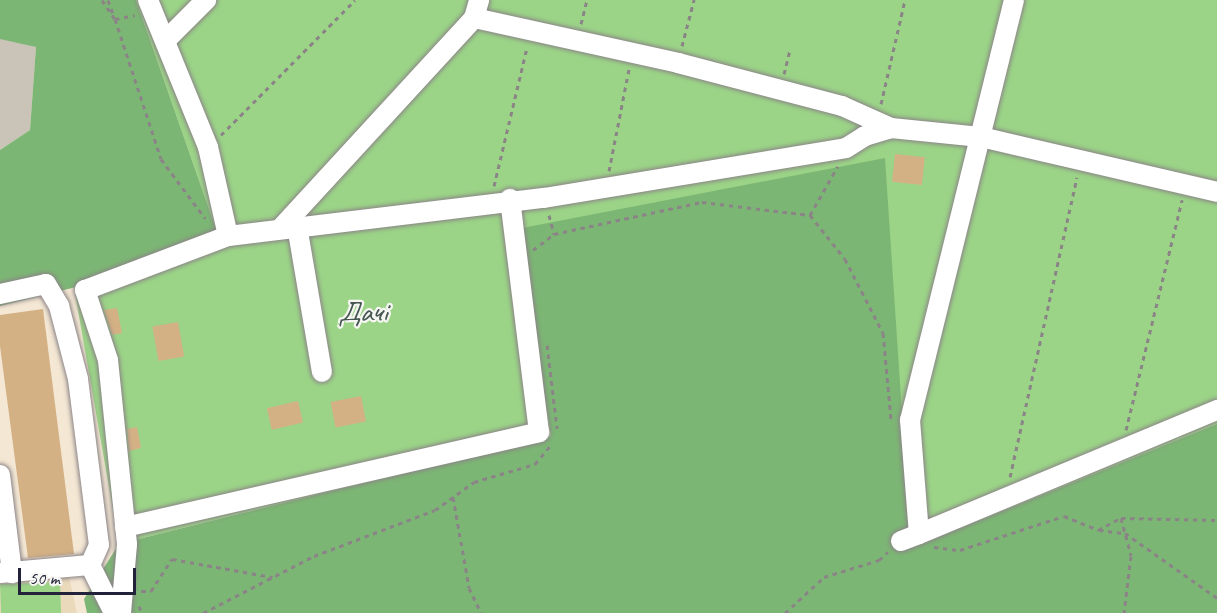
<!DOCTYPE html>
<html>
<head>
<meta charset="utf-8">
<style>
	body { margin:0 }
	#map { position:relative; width:1217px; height:613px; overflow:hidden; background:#f4e7d3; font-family:Caveat,sans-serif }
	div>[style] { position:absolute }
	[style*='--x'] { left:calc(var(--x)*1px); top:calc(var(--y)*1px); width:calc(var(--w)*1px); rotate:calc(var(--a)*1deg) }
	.built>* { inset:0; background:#ead9ba }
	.industrial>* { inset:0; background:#cac3b8 }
	.green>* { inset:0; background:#9bd487; transform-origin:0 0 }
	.forest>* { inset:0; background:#7cb674 }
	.building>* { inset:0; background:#d4b185; transform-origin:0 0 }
	.path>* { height:3px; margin-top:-1.5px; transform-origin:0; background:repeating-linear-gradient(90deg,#8b8487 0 4.5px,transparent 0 9px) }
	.roads { filter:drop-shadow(0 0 2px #8b8487) drop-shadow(0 0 2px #8b8487) }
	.minor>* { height:20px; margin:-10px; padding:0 10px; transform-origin:10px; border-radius:10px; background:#fff }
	span { translate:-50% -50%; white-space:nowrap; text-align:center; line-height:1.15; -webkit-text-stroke:4.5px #f6f6f2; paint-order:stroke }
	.park-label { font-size:30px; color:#465752 }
	.scale { position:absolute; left:18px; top:568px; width:118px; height:27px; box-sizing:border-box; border:3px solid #22223b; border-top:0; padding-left:8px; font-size:18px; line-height:21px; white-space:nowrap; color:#22223b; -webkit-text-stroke:4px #f6f6f2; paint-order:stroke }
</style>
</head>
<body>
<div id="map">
	<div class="built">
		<i style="clip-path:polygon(66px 563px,77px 613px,0 613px,0 570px)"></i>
	</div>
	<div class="industrial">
		<i style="clip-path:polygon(0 37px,36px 47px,30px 130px,0 150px)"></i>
	</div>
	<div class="green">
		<i style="clip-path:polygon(136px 0,1217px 0,1217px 424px,911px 548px,517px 229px,551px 436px,119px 544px,74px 288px,217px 232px)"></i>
		<i style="left:60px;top:582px;width:31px;height:60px;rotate:88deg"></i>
	</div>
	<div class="forest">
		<i style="clip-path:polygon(0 0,136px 0,217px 232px,80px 286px,0 306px,0 150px,30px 130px,36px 47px,0 39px)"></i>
		<i style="clip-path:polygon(885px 158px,911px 548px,1217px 424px,1217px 613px,87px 613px,84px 599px,119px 544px,551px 436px,517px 229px)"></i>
	</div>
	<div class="building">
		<i style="left:895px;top:154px;width:30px;height:28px;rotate:6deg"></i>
		<i style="clip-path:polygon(117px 308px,122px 333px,112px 335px,104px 310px)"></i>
		<i style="clip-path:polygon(43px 309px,74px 554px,28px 558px,0 346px,0 315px)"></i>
		<i style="left:178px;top:322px;width:35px;height:26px;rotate:80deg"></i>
		<i style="left:361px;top:396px;width:26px;height:31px;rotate:79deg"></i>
		<i style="left:298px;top:401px;width:22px;height:32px;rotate:77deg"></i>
		<i style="clip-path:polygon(137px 427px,141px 448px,129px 451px,127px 429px)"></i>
	</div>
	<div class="path">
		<i style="--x:102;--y:0;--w:23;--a:56"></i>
		<i style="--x:115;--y:19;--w:147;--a:71.8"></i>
		<i style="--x:161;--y:159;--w:74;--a:53.3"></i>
		<i style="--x:108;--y:0;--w:15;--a:70"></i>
		<i style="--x:115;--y:19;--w:20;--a:-11"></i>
		<i style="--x:581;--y:24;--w:25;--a:-76"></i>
		<i style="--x:682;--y:46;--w:48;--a:-75.4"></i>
		<i style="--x:784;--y:74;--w:25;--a:-76"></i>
		<i style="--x:881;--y:104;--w:107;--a:-77"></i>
		<i style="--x:221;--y:135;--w:190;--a:-45.2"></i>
		<i style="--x:609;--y:171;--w:104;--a:-78.9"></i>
		<i style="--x:494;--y:186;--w:143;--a:-76.6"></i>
		<i style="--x:549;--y:215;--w:20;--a:75"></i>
		<i style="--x:810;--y:215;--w:56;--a:-60.3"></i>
		<i style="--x:533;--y:250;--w:26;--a:-37"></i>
		<i style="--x:554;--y:234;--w:151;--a:-12.2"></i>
		<i style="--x:702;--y:202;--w:109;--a:6.9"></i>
		<i style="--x:810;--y:215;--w:56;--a:51.5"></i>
		<i style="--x:845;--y:259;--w:83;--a:62.8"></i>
		<i style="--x:883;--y:333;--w:86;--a:84.7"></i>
		<i style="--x:547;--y:345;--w:84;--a:83.1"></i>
		<i style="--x:1126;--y:430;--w:237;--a:-76.3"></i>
		<i style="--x:1010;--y:477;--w:307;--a:-77.4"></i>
		<i style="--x:453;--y:497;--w:92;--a:80"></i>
		<i style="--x:469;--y:588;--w:28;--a:64"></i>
		<i style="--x:1121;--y:518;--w:39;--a:75"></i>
		<i style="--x:1131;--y:556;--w:57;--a:97"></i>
		<i style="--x:1099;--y:530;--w:26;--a:7"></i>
		<i style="--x:1125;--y:533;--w:113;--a:35.2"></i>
		<i style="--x:934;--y:547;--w:26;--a:7"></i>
		<i style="--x:960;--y:550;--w:109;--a:-18.1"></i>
		<i style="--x:1064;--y:516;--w:37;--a:22"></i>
		<i style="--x:1098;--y:530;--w:26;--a:-28"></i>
		<i style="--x:1121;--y:518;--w:96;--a:1.2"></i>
		<i style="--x:141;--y:591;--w:10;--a:0"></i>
		<i style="--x:151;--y:591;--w:38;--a:-57"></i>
		<i style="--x:172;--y:559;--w:102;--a:10.2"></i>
		<i style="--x:139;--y:606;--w:8;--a:67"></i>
		<i style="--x:203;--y:613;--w:125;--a:-27.2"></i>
		<i style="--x:314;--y:556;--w:129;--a:-20.8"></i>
		<i style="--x:435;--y:510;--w:48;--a:-35.7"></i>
		<i style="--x:474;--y:482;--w:64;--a:-16.4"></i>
		<i style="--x:535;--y:464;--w:25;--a:-50"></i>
		<i style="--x:785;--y:613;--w:53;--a:-42.7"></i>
		<i style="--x:824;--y:577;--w:58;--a:-17.2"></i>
		<i style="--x:879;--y:560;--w:12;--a:-42"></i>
	</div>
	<div class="roads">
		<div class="minor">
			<i style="--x:148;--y:0;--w:159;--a:67.8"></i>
			<i style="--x:208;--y:147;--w:91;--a:77.3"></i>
			<i style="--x:1014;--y:0;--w:433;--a:103.9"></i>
			<i style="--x:910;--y:420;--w:114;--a:85.5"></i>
			<i style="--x:919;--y:534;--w:323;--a:-22.6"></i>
			<i style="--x:474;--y:18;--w:209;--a:12.4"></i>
			<i style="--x:678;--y:63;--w:170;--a:14.7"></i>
			<i style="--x:842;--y:106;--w:54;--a:24.2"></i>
			<i style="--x:166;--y:40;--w:57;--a:-45"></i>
			<i style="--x:297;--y:226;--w:148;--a:80.3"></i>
			<i style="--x:281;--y:228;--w:285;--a:-47.4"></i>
			<i style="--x:474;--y:18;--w:19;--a:-74"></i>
			<i style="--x:0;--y:294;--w:47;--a:-12.3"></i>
			<i style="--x:46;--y:284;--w:26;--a:59"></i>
			<i style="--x:59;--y:306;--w:75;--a:75.4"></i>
			<i style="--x:78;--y:379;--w:167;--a:82.8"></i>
			<i style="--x:99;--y:545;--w:22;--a:114"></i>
			<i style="--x:0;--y:475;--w:99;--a:83"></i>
			<i style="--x:125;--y:527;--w:425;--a:-12.9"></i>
			<i style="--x:539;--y:432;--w:235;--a:-97.1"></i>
			<i style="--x:901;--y:541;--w:19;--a:-21"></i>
			<i style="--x:0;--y:573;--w:90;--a:-5.1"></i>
			<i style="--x:90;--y:565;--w:54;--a:63.4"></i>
			<i style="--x:121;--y:613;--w:69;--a:-85"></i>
			<i style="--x:127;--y:544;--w:185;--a:-95.9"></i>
			<i style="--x:108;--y:360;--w:74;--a:-108.2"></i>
			<i style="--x:85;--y:290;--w:153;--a:-20.7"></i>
			<i style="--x:228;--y:236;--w:318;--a:-6.9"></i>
			<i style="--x:544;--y:198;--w:306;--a:-9.4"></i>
			<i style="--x:846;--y:148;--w:22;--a:-32"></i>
			<i style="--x:865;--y:136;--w:27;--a:-17"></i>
			<i style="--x:891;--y:128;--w:90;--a:5.7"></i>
			<i style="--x:981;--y:137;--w:242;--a:13.1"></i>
		</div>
	</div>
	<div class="park-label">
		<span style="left:363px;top:311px">Дачі</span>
	</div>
	<div class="scale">50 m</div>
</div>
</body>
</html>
